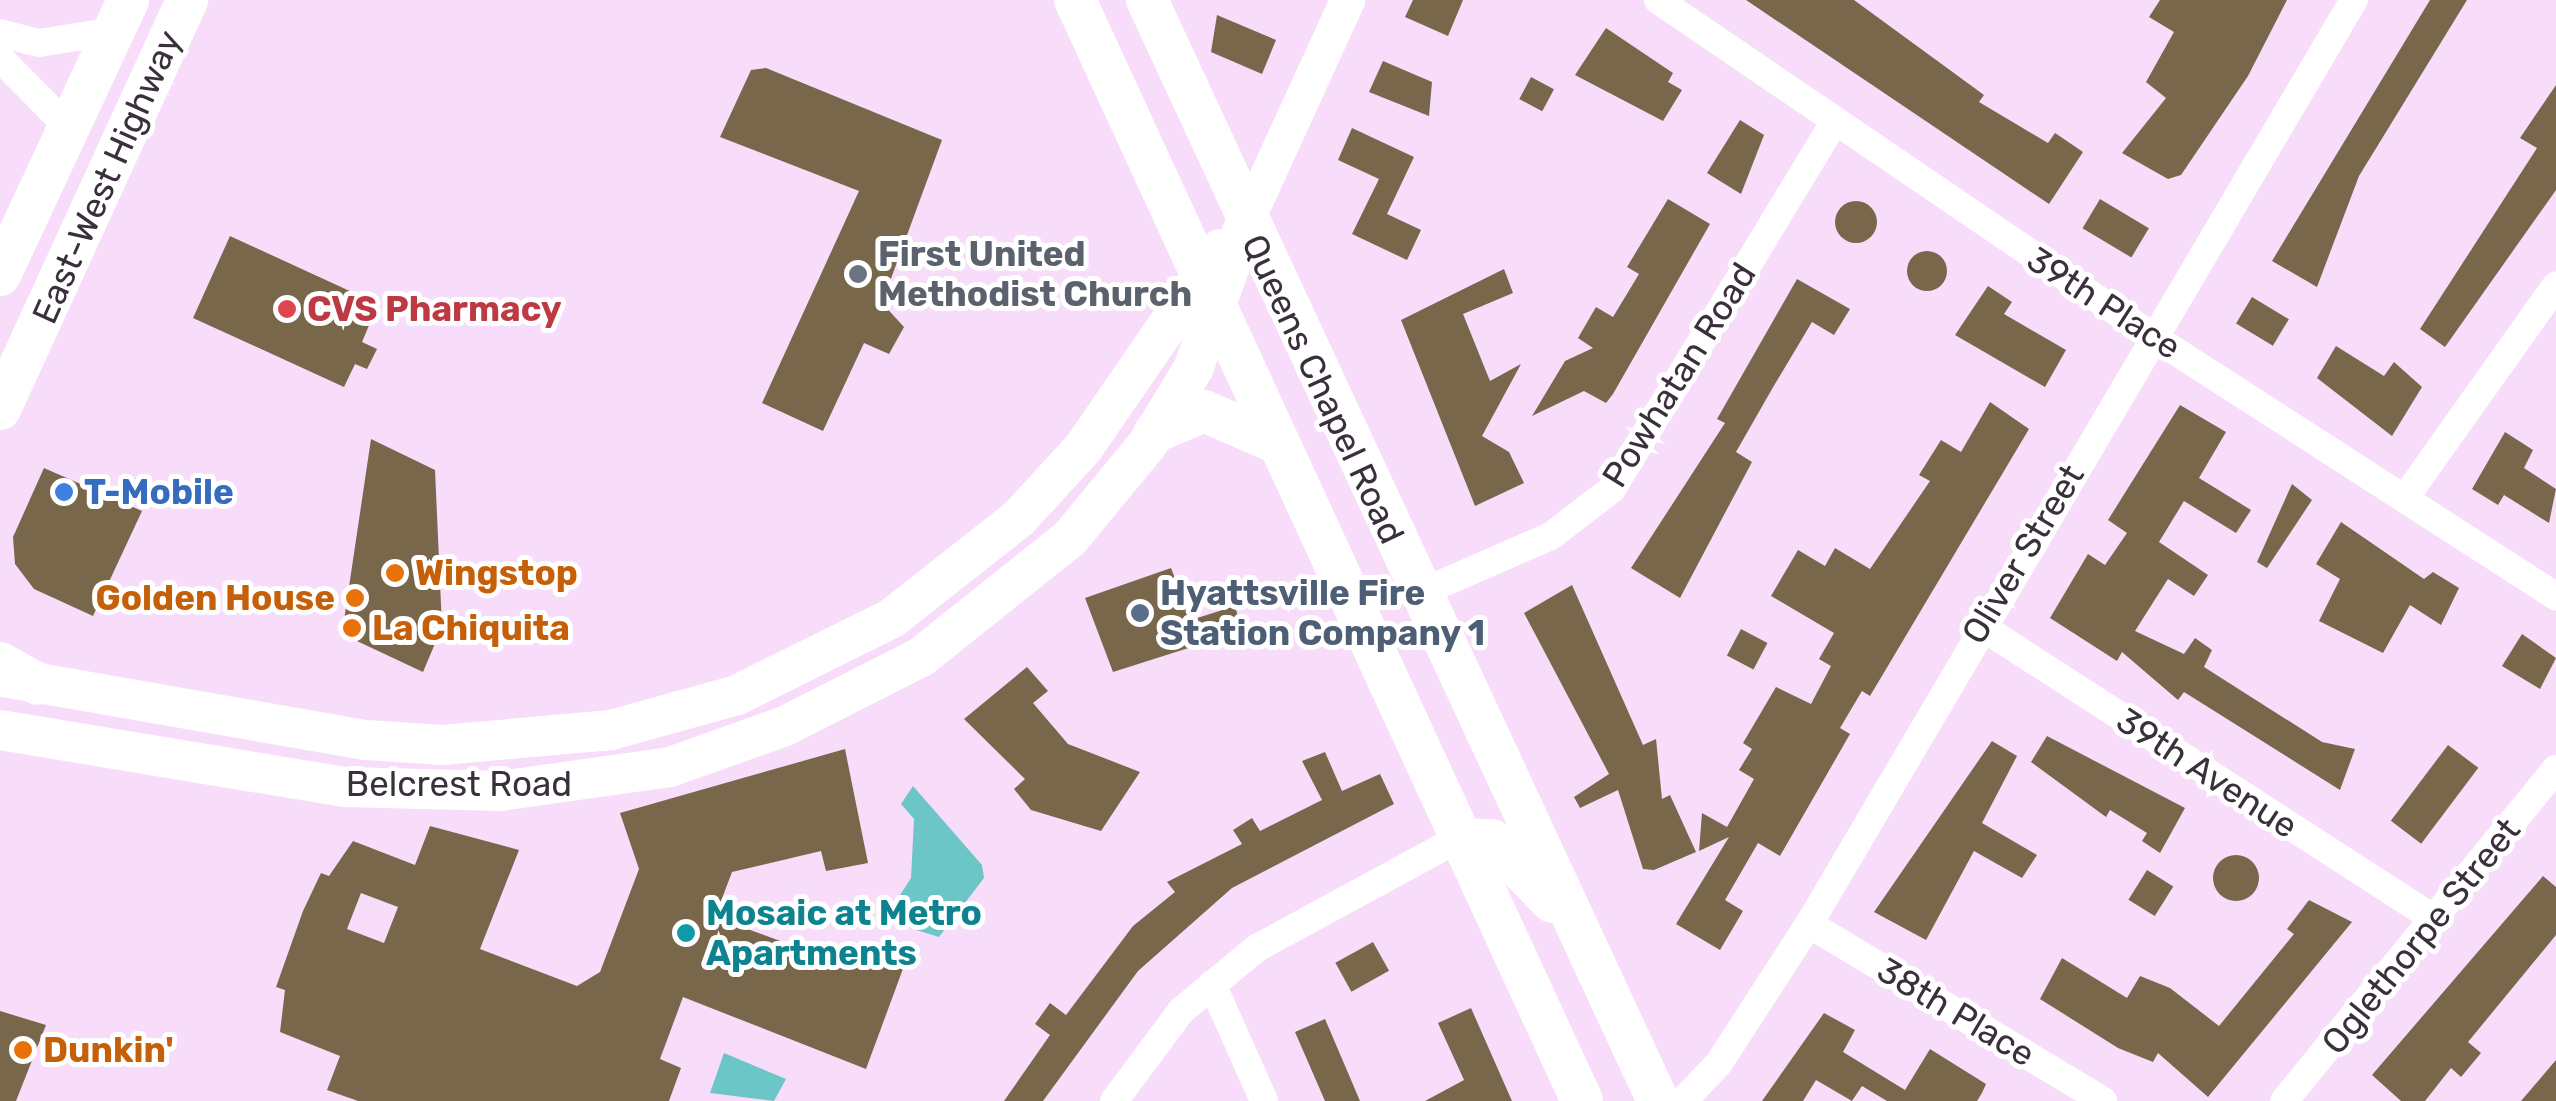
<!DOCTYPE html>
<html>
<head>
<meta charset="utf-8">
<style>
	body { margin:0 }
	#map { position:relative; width:2556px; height:1101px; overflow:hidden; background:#f7ddfa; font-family:Rubik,sans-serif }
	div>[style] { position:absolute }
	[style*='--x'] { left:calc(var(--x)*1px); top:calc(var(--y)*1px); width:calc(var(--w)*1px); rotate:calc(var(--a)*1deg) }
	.water>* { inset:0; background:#6cc5c6 }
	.building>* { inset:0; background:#79674b; transform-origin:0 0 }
	.round { border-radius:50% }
	.minor>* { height:28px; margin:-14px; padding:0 14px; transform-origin:14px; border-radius:14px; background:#fff }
	.tertiary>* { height:35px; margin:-17.5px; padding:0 17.5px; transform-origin:17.5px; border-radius:17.5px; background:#fff }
	.secondary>* { height:40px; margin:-20px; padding:0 20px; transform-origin:20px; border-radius:20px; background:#fff }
	.primary>* { height:42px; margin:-21px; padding:0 21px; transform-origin:21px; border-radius:21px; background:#fff }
	.dots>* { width:28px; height:28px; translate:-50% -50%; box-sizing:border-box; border:5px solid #fff; border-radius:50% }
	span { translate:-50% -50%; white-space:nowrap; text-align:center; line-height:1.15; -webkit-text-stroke:10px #fff; paint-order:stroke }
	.street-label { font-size:35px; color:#39303b }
	.worship-label { font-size:35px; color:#5b616d; font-weight:700 }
	.left { translate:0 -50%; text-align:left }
	.health-label { font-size:35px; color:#be3a42; font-weight:700 }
	.shop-label { font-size:35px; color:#366cbe; font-weight:700 }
	.food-label { font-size:35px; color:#c56008; font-weight:700 }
	.right { translate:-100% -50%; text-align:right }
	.service-label { font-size:35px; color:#4e5e75; font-weight:700 }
	.culture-label { font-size:35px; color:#0d838f; font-weight:700 }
</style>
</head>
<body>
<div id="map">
	<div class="water">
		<i style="clip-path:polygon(913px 786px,982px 865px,984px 878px,939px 937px,884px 920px,911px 878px,914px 819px,901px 804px)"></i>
		<i style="clip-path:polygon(724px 1053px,786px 1079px,774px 1101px,710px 1093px)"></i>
	</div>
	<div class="building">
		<i style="clip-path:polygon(1413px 0,1463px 0,1448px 36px,1405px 17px)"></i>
		<i style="clip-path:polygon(1746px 0,1854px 0,1984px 95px,1979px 102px,2048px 143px,2055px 133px,2083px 152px,2049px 204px)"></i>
		<i style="clip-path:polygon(2160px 0,2287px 0,2248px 76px,2181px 175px,2168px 179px,2122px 153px,2166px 98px,2146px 82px,2174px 32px,2149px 17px)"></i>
		<i style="clip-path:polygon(2430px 0,2467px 0,2359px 176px,2317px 287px,2272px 261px)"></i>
		<i style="clip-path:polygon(1217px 15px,1276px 40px,1262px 74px,1211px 52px)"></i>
		<i style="clip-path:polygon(1606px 28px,1673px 73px,1668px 82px,1682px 90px,1663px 121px,1575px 75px)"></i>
		<i style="clip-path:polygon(1383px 61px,1432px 82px,1429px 116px,1369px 92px)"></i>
		<i style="clip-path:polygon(766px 68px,942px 140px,882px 303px,904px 327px,889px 354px,864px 343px,823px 431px,762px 403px,859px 191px,720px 137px,751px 70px)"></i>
		<i style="left:1531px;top:77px;width:26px;height:25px;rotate:28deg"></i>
		<i style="clip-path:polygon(2556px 85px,2556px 190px,2445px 347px,2420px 329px,2537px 148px,2520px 138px)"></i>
		<i style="clip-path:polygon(1740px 120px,1764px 135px,1741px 194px,1707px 173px)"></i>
		<i style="clip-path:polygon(1352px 128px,1414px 157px,1387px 214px,1421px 230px,1407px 260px,1352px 234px,1379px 179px,1338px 160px)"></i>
		<i style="clip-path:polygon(1668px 199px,1710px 224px,1613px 394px,1606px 403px,1584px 391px,1532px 416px,1565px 361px,1593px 348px,1578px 338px,1596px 307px,1613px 317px,1639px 274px,1627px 267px)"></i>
		<i style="left:2100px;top:199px;width:57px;height:34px;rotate:31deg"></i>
		<i class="round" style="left:1835px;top:201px;width:42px;height:42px"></i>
		<i style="clip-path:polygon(230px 236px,378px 304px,362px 342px,377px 349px,367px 369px,355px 364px,344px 387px,193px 318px)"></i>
		<i class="round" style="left:1907px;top:251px;width:40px;height:40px"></i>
		<i style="clip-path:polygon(1504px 269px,1513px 293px,1463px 314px,1490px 381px,1521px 364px,1482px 436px,1509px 452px,1524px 483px,1475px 506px,1401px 320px)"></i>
		<i style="clip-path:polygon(1797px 279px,1850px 309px,1834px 335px,1812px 322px,1772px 389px,1736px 452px,1752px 462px,1680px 598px,1631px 568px,1725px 423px,1717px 419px)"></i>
		<i style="clip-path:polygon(1988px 286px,2012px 302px,2004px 314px,2066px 350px,2045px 387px,1955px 335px)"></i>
		<i style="left:2252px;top:297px;width:43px;height:31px;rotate:31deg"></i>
		<i style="clip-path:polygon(2336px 346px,2384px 376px,2394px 362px,2422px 387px,2392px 436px,2317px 378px)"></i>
		<i style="clip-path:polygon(1990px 402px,2029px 429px,1870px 696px,1862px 691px,1840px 728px,1850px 734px,1780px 856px,1758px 843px,1725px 900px,1743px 911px,1720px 950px,1676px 924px,1729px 837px,1699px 851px,1702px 813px,1727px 827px,1754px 779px,1739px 770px,1752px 749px,1743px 743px,1776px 687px,1811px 704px,1831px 666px,1819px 659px,1834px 633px,1771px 596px,1798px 550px,1825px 566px,1835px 548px,1870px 569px,1930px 481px,1919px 475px,1941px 440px,1961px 452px)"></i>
		<i style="clip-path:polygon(2180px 405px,2226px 432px,2199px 478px,2251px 510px,2236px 533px,2184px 501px,2159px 542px,2208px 575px,2194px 596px,2168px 579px,2135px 631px,2184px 654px,2195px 638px,2212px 650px,2204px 667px,2322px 742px,2355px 749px,2340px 790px,2184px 692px,2178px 700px,2122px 652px,2117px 661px,2050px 618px,2088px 554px,2105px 565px,2127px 533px,2108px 520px)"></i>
		<i style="clip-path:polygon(2505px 432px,2533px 450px,2524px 468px,2556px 489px,2549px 523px,2504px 495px,2498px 505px,2472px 489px)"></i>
		<i style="clip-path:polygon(371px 439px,435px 470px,442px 627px,423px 672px,342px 634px)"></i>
		<i style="clip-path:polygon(44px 468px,142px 511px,93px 616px,34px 589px,15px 564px,13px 537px)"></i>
		<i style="clip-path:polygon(2292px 484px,2312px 500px,2267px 568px,2257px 562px)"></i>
		<i style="clip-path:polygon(2341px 522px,2424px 579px,2433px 572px,2459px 588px,2441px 625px,2410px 605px,2383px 653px,2319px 621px,2340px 579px,2316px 564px)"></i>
		<i style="clip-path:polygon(1171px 568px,1191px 620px,1235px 606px,1242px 631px,1113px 672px,1085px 598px)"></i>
		<i style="clip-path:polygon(1572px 585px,1643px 745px,1656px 739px,1662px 799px,1670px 795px,1696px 852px,1654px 870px,1643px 869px,1618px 790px,1580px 808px,1574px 797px,1609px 774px,1524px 613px)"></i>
		<i style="left:1741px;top:629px;width:30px;height:30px;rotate:28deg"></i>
		<i style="clip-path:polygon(2522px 634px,2556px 658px,2540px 689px,2502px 666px)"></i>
		<i style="clip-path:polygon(1027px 667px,1048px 691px,1033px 703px,1068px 744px,1140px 772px,1101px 831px,1031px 810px,1014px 789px,1025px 779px,964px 719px)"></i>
		<i style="clip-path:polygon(2047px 736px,2185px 808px,2160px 853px,2142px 841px,2147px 833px,2110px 810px,2106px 817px,2031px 762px)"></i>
		<i style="clip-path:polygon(1992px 741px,2017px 756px,1982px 823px,2037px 855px,2022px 878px,1974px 851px,1926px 940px,1874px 912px)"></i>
		<i style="left:2448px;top:745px;width:38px;height:95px;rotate:37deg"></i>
		<i style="clip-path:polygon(evenodd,845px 749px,868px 863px,826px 871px,821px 851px,732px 872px,715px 917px,853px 968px,860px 951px,904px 966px,866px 1069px,683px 997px,660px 1059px,681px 1068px,669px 1101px,358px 1101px,327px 1090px,340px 1056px,280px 1032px,285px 990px,276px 987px,303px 911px,321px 873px,329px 876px,353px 841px,415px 865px,430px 826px,519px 850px,480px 949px,577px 986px,600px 972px,639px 869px,620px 813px,845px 749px,361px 893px,398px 907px,384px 943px,347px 929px,361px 893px)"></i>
		<i style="clip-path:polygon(1325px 752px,1342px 791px,1380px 774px,1394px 804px,1232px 888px,1138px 971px,1043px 1101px,1004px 1101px,1050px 1035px,1035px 1024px,1050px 1003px,1066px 1015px,1133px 926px,1175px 892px,1167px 882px,1242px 844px,1233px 830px,1252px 818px,1260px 831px,1322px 800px,1302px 761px)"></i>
		<i class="round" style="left:2213px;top:855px;width:46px;height:46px"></i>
		<i style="left:2147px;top:870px;width:31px;height:35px;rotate:32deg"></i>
		<i style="clip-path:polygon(2543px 876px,2556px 887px,2556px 935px,2468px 1042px,2481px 1053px,2461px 1077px,2451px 1068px,2425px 1101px,2401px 1101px,2372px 1075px)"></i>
		<i style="clip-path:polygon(2309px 900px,2352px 922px,2208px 1097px,2158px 1053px,2153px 1062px,2118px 1048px,2040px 999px,2062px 958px,2127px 998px,2140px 976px,2170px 988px,2219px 1026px,2294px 934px,2287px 929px)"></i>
		<i style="left:1373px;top:942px;width:33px;height:43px;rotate:61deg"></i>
		<i style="clip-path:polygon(1471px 1008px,1512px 1101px,1425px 1101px,1464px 1080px,1438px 1023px)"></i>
		<i style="clip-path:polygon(0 1011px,46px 1025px,16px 1101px,0 1101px)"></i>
		<i style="clip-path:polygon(1824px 1013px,1855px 1030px,1843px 1052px,1905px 1090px,1930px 1049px,1986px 1084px,1982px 1093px,1977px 1101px,1887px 1101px,1862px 1086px,1852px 1101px,1816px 1080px,1803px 1101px,1762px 1101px)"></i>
		<i style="clip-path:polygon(1325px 1019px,1360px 1101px,1325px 1101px,1295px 1032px)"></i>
		<i style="clip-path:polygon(2556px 1060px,2556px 1101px,2521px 1101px)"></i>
	</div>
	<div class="minor">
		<i style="--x:1658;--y:0;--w:601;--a:34.22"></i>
		<i style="--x:2155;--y:338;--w:477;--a:32.8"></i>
		<i style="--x:0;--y:33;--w:40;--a:14.4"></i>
		<i style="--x:39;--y:43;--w:76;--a:-9.1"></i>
		<i style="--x:0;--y:58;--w:95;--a:45.4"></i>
		<i style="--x:2407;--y:495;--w:257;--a:-54.6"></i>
		<i style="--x:1418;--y:594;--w:145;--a:-23.6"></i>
		<i style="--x:1551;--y:536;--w:77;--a:-37.6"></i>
		<i style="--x:1612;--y:489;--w:427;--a:-58.8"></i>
		<i style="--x:1979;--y:625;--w:544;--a:32.84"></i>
		<i style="--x:1809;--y:924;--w:343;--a:31"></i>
		<i style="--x:1212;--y:984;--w:128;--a:66"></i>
		<i style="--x:1114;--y:1101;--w:112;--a:-53.3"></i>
		<i style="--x:1181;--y:1011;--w:99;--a:-39.7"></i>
		<i style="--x:1257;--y:948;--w:229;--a:-28.5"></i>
		<i style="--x:1683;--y:1101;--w:52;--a:-46.5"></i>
		<i style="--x:1719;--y:1063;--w:166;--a:-57.1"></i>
		<i style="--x:1809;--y:924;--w:1073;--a:-59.47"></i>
		<i style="--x:2284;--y:1101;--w:429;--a:-50.7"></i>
	</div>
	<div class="tertiary">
		<i style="--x:1246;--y:221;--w:243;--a:-65.4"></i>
	</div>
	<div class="secondary">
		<i style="--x:4;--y:677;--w:367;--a:9.9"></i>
		<i style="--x:366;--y:740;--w:77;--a:3.7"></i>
		<i style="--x:443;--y:745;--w:169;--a:-5.1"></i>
		<i style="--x:611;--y:730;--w:131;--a:-15.5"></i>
		<i style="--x:737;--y:695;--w:173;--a:-26.4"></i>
		<i style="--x:892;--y:618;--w:162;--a:-38.2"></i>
		<i style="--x:1019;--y:518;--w:96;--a:-47.5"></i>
		<i style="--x:1084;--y:447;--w:240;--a:-55.5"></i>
		<i style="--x:0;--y:730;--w:351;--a:9.4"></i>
		<i style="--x:346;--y:787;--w:154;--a:1.5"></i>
		<i style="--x:500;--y:791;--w:172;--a:-8"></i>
		<i style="--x:670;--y:767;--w:122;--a:-19.6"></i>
		<i style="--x:785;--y:726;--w:153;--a:-26.9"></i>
		<i style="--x:921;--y:657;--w:191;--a:-38.6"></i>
		<i style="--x:1070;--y:538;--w:121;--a:-50.4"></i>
		<i style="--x:1147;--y:445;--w:91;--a:-58.9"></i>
		<i style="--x:1194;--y:367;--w:155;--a:-70.4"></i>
	</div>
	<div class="primary">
		<i style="--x:1075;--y:0;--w:1212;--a:65.27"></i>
		<i style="--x:1147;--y:0;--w:1214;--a:65.1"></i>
		<i style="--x:0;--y:275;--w:303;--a:-65"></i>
		<i style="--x:0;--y:409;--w:450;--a:-65.4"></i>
		<i style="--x:1155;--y:432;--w:53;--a:-23.2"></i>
		<i style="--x:1204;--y:411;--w:75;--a:23.5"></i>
		<i style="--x:0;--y:663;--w:43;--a:28.9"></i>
		<i style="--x:1458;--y:839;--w:34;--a:2"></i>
		<i style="--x:1492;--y:840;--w:86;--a:45.9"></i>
	</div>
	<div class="dots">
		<i style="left:858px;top:274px;background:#6b7280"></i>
		<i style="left:287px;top:309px;background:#e0444e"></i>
		<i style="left:64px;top:492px;background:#3f7fe0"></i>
		<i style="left:395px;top:573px;background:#e8710a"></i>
		<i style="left:355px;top:598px;background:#e8710a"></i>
		<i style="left:1140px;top:613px;background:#5c6f8a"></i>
		<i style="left:352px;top:628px;background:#e8710a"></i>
		<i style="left:686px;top:933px;background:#0f9aa8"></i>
		<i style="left:23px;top:1050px;background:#e8710a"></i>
	</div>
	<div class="street-label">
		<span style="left:107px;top:177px;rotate:-66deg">East-West Highway</span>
		<span style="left:2104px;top:303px;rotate:33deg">39th Place</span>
		<span style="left:1679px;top:375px;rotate:-58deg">Powhatan Road</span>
		<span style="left:1323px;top:389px;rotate:65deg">Queens Chapel Road</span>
		<span style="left:2023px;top:554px;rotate:-59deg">Oliver Street</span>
		<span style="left:2207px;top:773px;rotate:33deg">39th Avenue</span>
		<span style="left:459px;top:784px">Belcrest Road</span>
		<span style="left:2421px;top:936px;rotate:-51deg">Oglethorpe Street</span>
		<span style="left:1956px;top:1012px;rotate:31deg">38th Place</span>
	</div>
	<div class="worship-label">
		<span class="left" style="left:878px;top:274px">First United<br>Methodist Church</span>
	</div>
	<div class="health-label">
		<span class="left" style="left:307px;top:309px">CVS Pharmacy</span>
	</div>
	<div class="shop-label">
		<span class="left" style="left:84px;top:492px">T-Mobile</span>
	</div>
	<div class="food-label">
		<span class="left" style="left:415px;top:573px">Wingstop</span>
		<span class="right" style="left:335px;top:598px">Golden House</span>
		<span class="left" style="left:372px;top:628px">La Chiquita</span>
		<span class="left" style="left:43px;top:1050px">Dunkin'</span>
	</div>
	<div class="service-label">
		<span class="left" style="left:1160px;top:613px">Hyattsville Fire<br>Station Company 1</span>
	</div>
	<div class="culture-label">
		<span class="left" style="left:706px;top:933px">Mosaic at Metro<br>Apartments</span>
	</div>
</div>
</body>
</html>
